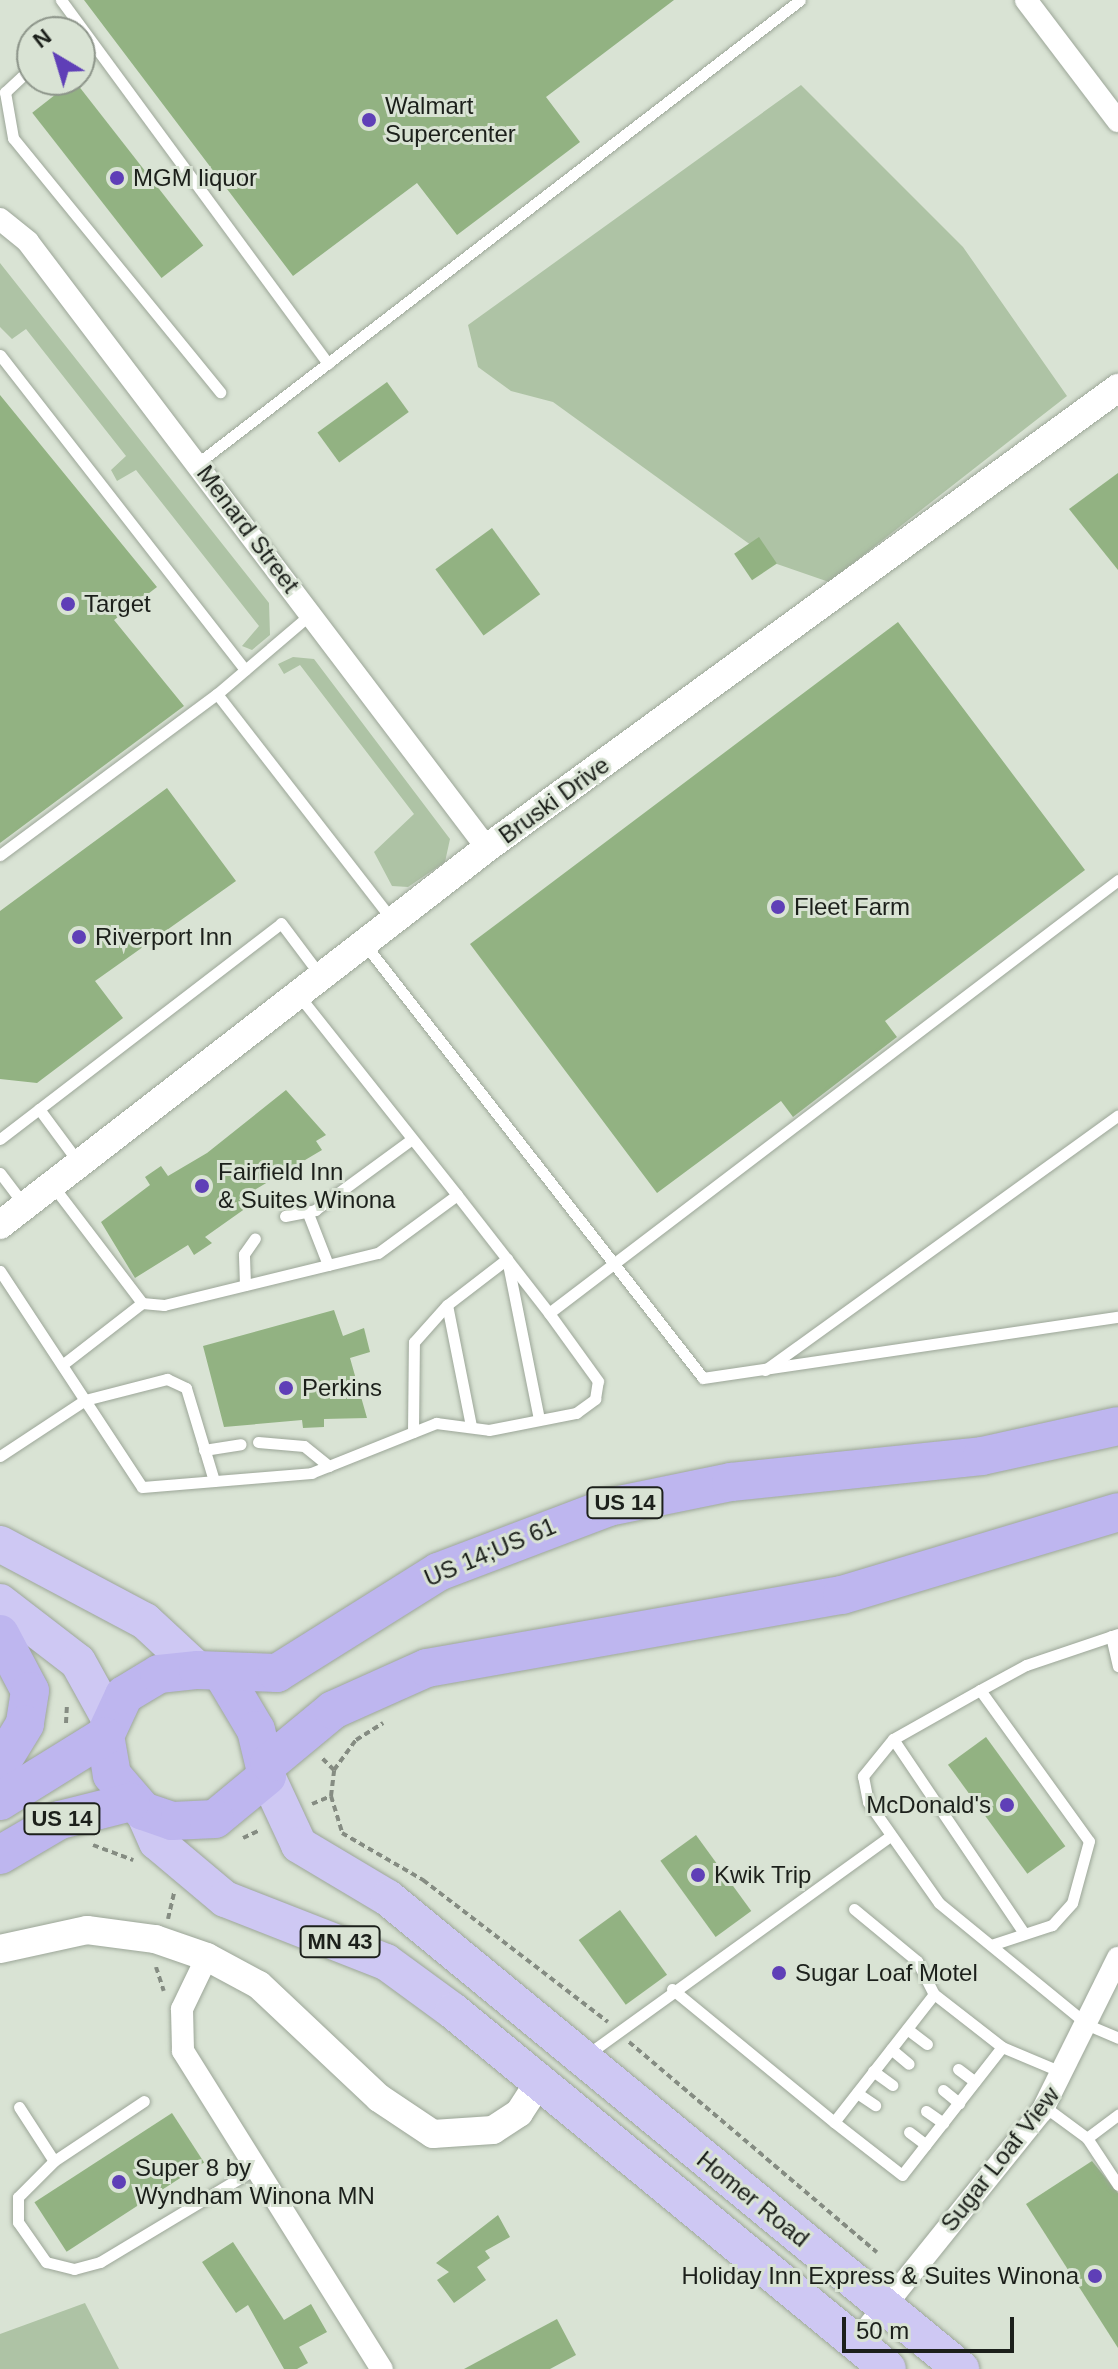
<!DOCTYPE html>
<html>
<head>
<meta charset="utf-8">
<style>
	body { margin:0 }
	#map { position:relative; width:1118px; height:2369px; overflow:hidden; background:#d9e3d4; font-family:Helvetica,sans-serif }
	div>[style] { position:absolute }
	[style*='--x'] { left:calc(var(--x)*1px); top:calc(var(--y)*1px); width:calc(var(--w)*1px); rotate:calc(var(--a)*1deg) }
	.green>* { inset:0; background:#aec3a5 }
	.building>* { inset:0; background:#92b282; transform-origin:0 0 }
	.path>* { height:4px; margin-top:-2px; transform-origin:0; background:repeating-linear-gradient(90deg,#858c82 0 6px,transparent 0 10px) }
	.roads { filter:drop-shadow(0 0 2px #9ca698) drop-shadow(0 0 2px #9ca698) }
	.service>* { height:11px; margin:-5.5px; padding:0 5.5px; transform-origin:5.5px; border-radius:5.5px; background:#fff }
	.minor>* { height:22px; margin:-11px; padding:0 11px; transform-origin:11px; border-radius:11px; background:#fff }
	.tertiary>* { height:28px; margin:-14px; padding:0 14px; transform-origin:14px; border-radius:14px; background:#fff }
	.primary>* { height:36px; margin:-18px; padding:0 18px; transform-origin:18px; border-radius:18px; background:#cec8f3 }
	.trunk>* { height:38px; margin:-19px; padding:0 19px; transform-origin:19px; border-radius:19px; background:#beb6ef }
	.dots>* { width:22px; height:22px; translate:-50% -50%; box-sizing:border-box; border:4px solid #d9e3d4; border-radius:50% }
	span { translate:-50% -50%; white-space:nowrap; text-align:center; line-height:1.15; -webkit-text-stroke:6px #d9e3d4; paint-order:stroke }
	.shield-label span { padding:2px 6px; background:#d9e3d4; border:2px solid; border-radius:6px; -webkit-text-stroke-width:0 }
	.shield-label { font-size:22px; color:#1c201b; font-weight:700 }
	.poi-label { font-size:24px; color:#1c201b }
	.left { translate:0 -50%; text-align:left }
	.right { translate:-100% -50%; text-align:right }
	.street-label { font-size:24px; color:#1c201b }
	.north { position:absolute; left:16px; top:16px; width:80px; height:80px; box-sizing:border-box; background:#d9e3d4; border:2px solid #8d958a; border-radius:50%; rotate:322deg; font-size:22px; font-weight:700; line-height:32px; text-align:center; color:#1c201b }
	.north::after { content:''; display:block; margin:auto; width:28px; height:36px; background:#5f3fb7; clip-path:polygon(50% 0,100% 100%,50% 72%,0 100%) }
	.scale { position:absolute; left:842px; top:2317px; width:172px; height:36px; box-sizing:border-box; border:4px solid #1c201b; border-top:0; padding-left:10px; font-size:24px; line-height:28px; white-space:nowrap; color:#1c201b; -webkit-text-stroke:6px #d9e3d4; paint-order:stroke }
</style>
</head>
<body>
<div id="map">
	<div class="green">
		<i style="clip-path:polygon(801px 85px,963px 247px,1067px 396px,829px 582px,777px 564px,553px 402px,511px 391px,478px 367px,468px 325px)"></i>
		<i style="clip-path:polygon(0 263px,269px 603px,270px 635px,252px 650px,242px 646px,259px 626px,136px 470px,117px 481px,111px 470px,126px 456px,26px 329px,12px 339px,0 327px)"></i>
		<i style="clip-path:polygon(293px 657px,314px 659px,450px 839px,445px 862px,408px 887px,392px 886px,374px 852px,414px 814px,300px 665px,284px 674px,278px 664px)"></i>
		<i style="clip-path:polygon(85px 2303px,119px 2369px,0 2369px,0 2334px)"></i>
	</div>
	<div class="building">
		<i style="clip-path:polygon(84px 0,674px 0,546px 97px,580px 142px,457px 235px,417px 183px,293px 276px)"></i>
		<i style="left:74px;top:80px;width:210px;height:53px;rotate:52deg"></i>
		<i style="left:387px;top:382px;width:37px;height:86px;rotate:54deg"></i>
		<i style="clip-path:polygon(0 395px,157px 587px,114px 620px,184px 706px,0 843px)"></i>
		<i style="clip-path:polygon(1118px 473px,1118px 570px,1069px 509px)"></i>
		<i style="left:492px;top:528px;width:82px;height:70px;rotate:54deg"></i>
		<i style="left:759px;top:537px;width:32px;height:30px;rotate:56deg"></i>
		<i style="clip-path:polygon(898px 622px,1085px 870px,885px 1021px,897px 1037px,793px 1117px,781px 1101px,657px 1193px,470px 944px)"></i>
		<i style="clip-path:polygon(167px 788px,236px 881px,95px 981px,123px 1018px,37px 1083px,0 1079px,0 911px)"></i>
		<i style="clip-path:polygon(286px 1090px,326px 1135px,316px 1141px,322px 1150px,239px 1199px,246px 1208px,205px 1237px,212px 1243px,194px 1255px,188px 1245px,135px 1278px,101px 1222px,150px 1185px,145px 1177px,161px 1166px,168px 1176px,207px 1153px)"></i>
		<i style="clip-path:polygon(334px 1310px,343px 1336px,364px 1328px,370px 1352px,350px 1358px,367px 1418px,324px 1419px,324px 1427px,303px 1428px,302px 1420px,224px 1427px,203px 1346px)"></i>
		<i style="left:986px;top:1737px;width:135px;height:47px;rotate:54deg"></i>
		<i style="left:696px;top:1835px;width:94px;height:44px;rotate:54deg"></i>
		<i style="left:620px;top:1910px;width:80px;height:51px;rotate:54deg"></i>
		<i style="left:172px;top:2113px;width:59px;height:164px;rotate:57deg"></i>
		<i style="clip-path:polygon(1092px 2161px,1118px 2193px,1118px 2348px,1026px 2204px)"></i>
		<i style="clip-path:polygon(498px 2215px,510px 2237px,485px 2251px,490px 2258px,477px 2267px,486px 2280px,454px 2303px,437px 2280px,449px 2272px,436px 2263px)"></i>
		<i style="clip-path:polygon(233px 2242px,284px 2320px,311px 2304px,327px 2332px,299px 2347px,308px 2363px,297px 2369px,284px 2369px,248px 2305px,236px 2313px,202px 2262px)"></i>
		<i style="clip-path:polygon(557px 2319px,576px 2355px,550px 2369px,464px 2369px)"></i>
	</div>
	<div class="path">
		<i style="--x:66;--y:1723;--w:18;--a:-87"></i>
		<i style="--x:334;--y:1770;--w:37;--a:-54"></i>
		<i style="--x:356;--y:1740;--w:32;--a:-32"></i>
		<i style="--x:331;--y:1796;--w:39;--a:73"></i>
		<i style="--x:342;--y:1833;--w:94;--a:30.1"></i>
		<i style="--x:423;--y:1880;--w:233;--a:37.5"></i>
		<i style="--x:312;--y:1804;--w:21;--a:-23"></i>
		<i style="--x:331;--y:1796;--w:26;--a:-83"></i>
		<i style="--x:334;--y:1770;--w:17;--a:-135"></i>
		<i style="--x:243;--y:1838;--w:19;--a:-25"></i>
		<i style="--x:93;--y:1845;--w:43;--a:20.6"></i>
		<i style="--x:168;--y:1919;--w:27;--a:-77"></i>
		<i style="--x:156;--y:1967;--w:25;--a:72"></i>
		<i style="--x:629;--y:2042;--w:325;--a:40.3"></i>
	</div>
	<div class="roads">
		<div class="service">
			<i style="--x:61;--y:0;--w:451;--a:53.7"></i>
			<i style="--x:32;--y:67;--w:37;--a:137"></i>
			<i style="--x:5;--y:92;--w:47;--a:80.1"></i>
			<i style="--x:13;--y:138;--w:328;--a:50.8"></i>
			<i style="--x:0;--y:355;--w:399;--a:52.1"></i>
			<i style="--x:198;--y:463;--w:759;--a:-37.56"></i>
			<i style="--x:217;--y:694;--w:287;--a:52.2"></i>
			<i style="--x:0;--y:855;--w:270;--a:-36.6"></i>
			<i style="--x:217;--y:694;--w:125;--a:-40.5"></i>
			<i style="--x:367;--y:947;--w:546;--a:52.06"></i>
			<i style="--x:703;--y:1378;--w:419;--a:-8.4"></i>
			<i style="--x:39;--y:1109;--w:67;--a:53.5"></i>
			<i style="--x:0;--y:1139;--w:354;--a:-37.5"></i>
			<i style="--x:281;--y:923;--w:65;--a:53.1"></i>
			<i style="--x:0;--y:1173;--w:41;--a:52.9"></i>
			<i style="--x:53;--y:1186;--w:147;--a:52.7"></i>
			<i style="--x:142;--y:1303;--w:22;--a:5"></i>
			<i style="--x:164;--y:1305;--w:220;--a:-13.7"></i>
			<i style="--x:378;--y:1253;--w:98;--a:-36.3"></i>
			<i style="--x:457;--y:1195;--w:251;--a:-128.4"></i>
			<i style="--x:457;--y:1195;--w:150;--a:52.1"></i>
			<i style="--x:549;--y:1313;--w:715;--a:-37.27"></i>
			<i style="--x:307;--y:1211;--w:58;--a:68.7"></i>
			<i style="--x:285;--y:1216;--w:31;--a:-11"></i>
			<i style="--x:315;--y:1210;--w:120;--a:-36.2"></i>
			<i style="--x:0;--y:1271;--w:258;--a:56.7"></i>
			<i style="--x:142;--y:1487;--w:170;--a:-4.7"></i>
			<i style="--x:311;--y:1473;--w:135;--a:-21.8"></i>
			<i style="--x:436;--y:1423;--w:53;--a:7.5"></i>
			<i style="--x:489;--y:1430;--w:89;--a:-11.1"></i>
			<i style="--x:576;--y:1413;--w:24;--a:-36"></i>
			<i style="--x:595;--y:1399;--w:18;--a:-81"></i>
			<i style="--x:598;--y:1381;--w:84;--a:-125.8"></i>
			<i style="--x:245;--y:1285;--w:31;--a:-92"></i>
			<i style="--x:244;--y:1254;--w:19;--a:-55"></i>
			<i style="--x:62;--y:1365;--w:101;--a:-37.8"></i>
			<i style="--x:765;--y:1370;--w:435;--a:-35.8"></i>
			<i style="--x:471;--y:1426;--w:123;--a:-101.2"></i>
			<i style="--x:447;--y:1305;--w:76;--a:-37.5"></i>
			<i style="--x:507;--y:1259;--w:163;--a:78.7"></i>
			<i style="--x:413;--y:1432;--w:90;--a:-89.4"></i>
			<i style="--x:414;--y:1342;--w:50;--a:-48.3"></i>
			<i style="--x:258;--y:1442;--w:46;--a:5"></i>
			<i style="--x:304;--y:1446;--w:32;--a:39"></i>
			<i style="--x:204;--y:1450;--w:37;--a:-9"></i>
			<i style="--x:0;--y:1456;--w:102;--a:-33.4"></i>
			<i style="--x:85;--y:1400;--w:85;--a:-14.4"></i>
			<i style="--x:167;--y:1379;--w:21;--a:25"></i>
			<i style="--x:186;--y:1388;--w:97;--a:73.2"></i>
			<i style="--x:1118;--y:1634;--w:97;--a:161.4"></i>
			<i style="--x:1026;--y:1665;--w:52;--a:151.5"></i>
			<i style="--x:980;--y:1690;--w:100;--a:150.6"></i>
			<i style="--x:893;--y:1739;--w:48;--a:129"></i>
			<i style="--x:863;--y:1776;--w:26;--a:79"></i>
			<i style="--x:868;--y:1802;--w:123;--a:54.9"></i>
			<i style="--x:939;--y:1903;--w:193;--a:39.3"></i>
			<i style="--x:1088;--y:2025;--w:33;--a:23"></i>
			<i style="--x:1111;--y:1636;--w:31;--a:77"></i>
			<i style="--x:980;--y:1690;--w:186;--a:54.2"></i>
			<i style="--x:1089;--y:1841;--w:64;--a:105.3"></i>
			<i style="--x:1072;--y:1903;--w:30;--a:132"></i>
			<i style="--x:1052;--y:1925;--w:64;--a:161.8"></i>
			<i style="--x:893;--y:1739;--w:234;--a:56"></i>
			<i style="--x:854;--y:1909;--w:82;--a:39.5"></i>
			<i style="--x:917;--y:1961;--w:37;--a:63"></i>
			<i style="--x:672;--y:1989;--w:210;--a:39.4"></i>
			<i style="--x:834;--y:2122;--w:162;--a:-52"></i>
			<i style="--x:934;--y:1994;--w:86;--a:37.9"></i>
			<i style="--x:1002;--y:2047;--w:162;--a:128"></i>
			<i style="--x:902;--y:2175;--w:86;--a:-142.1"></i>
			<i style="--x:907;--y:2029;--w:25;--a:37"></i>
			<i style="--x:1002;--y:2047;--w:67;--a:22.8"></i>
			<i style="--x:891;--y:2049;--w:23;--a:40"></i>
			<i style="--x:588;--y:2054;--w:372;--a:-35.8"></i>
			<i style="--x:958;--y:2069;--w:21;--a:37"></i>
			<i style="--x:873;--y:2071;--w:24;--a:36"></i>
			<i style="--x:943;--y:2090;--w:21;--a:39"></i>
			<i style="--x:857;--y:2093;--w:22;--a:34"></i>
			<i style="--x:19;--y:2107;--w:64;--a:57.1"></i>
			<i style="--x:54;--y:2161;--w:108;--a:-33.7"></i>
			<i style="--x:1045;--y:2107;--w:52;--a:36.4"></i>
			<i style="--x:1087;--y:2138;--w:39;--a:-37"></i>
			<i style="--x:926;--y:2111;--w:21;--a:35"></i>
			<i style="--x:909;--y:2132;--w:21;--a:37"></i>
			<i style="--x:1087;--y:2138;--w:56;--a:56.6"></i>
			<i style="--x:54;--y:2161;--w:51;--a:135"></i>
			<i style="--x:18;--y:2197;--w:25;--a:90"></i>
			<i style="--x:18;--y:2222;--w:49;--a:55"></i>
			<i style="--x:46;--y:2262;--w:29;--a:14"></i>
			<i style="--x:74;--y:2269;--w:27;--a:-15"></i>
			<i style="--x:100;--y:2262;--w:179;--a:-31"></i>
		</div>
		<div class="minor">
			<i style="--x:1026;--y:0;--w:152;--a:52.8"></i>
			<i style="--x:0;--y:219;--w:36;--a:39"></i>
			<i style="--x:28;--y:242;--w:760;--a:52.86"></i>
			<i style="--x:207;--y:1957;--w:58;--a:115.7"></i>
			<i style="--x:182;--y:2009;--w:42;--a:88.6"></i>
			<i style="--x:183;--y:2051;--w:375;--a:58"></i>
			<i style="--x:856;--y:2342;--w:297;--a:-51.2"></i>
			<i style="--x:1042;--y:2111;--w:171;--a:-63.6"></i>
		</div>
		<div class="tertiary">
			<i style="--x:0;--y:1225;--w:616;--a:-37.74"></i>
			<i style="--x:487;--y:848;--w:781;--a:-36.09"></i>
			<i style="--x:0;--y:1949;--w:89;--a:-12.3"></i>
			<i style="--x:87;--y:1930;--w:69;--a:7.5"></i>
			<i style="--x:155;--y:1939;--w:55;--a:19.1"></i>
			<i style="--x:207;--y:1957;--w:59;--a:28.3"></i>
			<i style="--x:259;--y:1985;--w:165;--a:43.3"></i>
			<i style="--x:379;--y:2098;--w:65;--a:33.7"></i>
			<i style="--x:433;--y:2134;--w:60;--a:-3.8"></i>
			<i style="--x:493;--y:2130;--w:31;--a:-33"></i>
			<i style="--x:519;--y:2113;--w:33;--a:-57"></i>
		</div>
		<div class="primary">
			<i style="--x:0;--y:1544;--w:164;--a:28"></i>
			<i style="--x:145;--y:1621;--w:72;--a:42.8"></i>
			<i style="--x:0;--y:1602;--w:98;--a:37.6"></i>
			<i style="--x:78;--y:1662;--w:64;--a:61"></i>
			<i style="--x:267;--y:1776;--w:76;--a:65.1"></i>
			<i style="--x:299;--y:1845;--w:104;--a:30.8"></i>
			<i style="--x:388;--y:1898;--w:742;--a:39.42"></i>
			<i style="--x:143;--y:1811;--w:34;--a:66"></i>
			<i style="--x:157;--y:1842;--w:89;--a:40"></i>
			<i style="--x:225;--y:1899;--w:173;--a:21.4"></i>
			<i style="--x:386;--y:1962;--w:83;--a:36.2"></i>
			<i style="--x:453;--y:2011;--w:563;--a:39.45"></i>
		</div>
		<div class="trunk">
			<i style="--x:0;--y:1634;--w:64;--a:62.2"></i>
			<i style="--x:30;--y:1691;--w:33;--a:99"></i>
			<i style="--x:25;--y:1724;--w:48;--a:121.4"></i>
			<i style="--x:222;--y:1673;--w:66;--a:59.2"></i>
			<i style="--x:256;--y:1730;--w:47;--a:76.6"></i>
			<i style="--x:267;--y:1776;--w:67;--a:140.4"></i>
			<i style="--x:215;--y:1819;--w:43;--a:177.3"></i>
			<i style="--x:172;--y:1821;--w:31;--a:-161"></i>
			<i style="--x:143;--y:1811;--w:48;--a:-130.7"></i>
			<i style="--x:112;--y:1775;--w:40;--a:-100"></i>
			<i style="--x:105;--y:1736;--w:45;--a:-65.1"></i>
			<i style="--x:124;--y:1695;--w:41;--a:-31"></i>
			<i style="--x:159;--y:1674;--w:39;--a:-6"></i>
			<i style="--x:198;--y:1670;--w:79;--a:2.2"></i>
			<i style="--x:277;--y:1673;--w:190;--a:-32.1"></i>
			<i style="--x:438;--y:1572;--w:183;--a:-20.8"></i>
			<i style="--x:609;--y:1507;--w:125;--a:-11.6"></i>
			<i style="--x:731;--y:1482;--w:252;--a:-5.9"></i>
			<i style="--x:982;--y:1456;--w:139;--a:-12.4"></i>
			<i style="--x:269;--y:1763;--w:83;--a:-39.6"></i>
			<i style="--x:333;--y:1710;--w:103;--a:-24.1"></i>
			<i style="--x:427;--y:1668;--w:421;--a:-10"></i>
			<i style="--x:842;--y:1595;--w:288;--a:-16.7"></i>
			<i style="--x:0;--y:1801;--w:123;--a:-31.8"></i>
			<i style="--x:0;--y:1855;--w:69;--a:-30.3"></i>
			<i style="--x:60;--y:1820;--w:73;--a:-14.2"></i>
		</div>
	</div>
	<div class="dots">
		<i style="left:369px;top:120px;background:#5f3fb7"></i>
		<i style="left:117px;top:178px;background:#5f3fb7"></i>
		<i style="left:68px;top:604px;background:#5f3fb7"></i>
		<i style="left:778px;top:907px;background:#5f3fb7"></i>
		<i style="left:79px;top:937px;background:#5f3fb7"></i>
		<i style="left:202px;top:1186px;background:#5f3fb7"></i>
		<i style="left:286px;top:1388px;background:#5f3fb7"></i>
		<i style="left:1007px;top:1805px;background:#5f3fb7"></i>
		<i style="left:698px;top:1875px;background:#5f3fb7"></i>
		<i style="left:779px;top:1973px;background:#5f3fb7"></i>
		<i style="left:119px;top:2182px;background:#5f3fb7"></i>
		<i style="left:1095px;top:2276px;background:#5f3fb7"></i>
	</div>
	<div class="shield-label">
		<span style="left:625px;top:1503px">US 14</span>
		<span style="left:62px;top:1819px">US 14</span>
		<span style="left:340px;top:1942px">MN 43</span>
	</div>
	<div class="poi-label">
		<span class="left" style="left:385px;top:120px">Walmart<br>Supercenter</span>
		<span class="left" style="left:133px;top:178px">MGM liquor</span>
		<span class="left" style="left:84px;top:604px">Target</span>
		<span class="left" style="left:794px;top:907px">Fleet Farm</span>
		<span class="left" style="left:95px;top:937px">Riverport Inn</span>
		<span class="left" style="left:218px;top:1186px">Fairfield Inn<br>&amp; Suites Winona</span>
		<span class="left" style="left:302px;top:1388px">Perkins</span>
		<span class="right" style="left:991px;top:1805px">McDonald's</span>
		<span class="left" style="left:714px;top:1875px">Kwik Trip</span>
		<span class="left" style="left:795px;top:1973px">Sugar Loaf Motel</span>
		<span class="left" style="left:135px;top:2182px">Super 8 by<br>Wyndham Winona MN</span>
		<span class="right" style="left:1079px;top:2276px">Holiday Inn Express &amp; Suites Winona</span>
	</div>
	<div class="street-label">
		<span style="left:248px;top:529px;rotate:53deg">Menard Street</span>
		<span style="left:554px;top:800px;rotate:-36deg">Bruski Drive</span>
		<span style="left:490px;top:1552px;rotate:-23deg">US 14;US 61</span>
		<span style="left:1000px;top:2159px;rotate:-52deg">Sugar Loaf View</span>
		<span style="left:753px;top:2199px;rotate:39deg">Homer Road</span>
	</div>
	<div class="north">N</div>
	<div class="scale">50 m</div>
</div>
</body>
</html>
